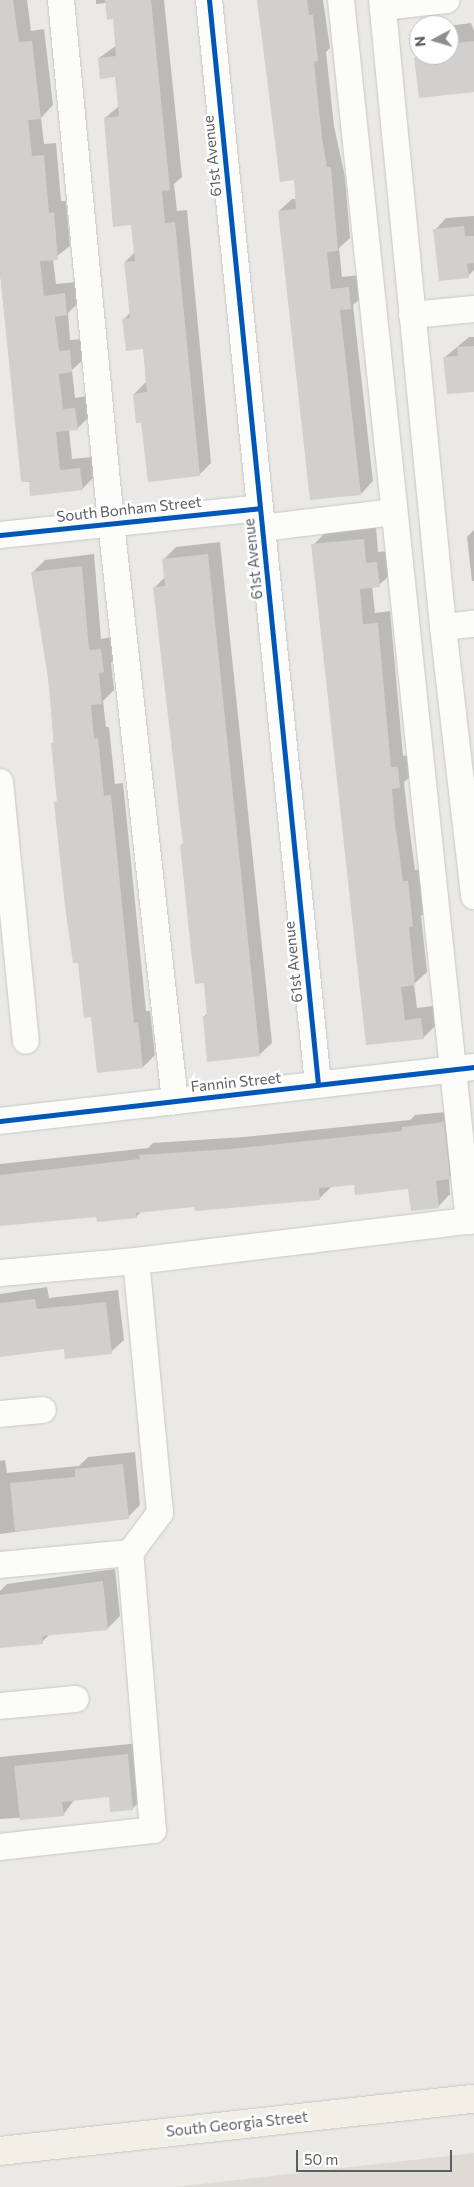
<!DOCTYPE html>
<html>
<head>
<meta charset="utf-8">
<style>
	body { margin:0 }
	#map { position:relative; width:474px; height:2187px; overflow:hidden; background:#eae9e5; font-family:Commissioner,sans-serif }
	div>[style] { position:absolute }
	[style*='--x'] { left:calc(var(--x)*1px); top:calc(var(--y)*1px); width:calc(var(--w)*1px); rotate:calc(var(--a)*1deg) }
	.education>* { inset:0; background:#dedbd4 }
	.shadow>* { inset:0; background:#0003 }
	.building>* { inset:0; background:#d1d0ce }
	.roads { filter:drop-shadow(0 0 1px #c7c7c7) drop-shadow(0 0 1px #c7c7c7) }
	.minor>* { height:26px; margin:-13px; padding:0 13px; transform-origin:13px; border-radius:13px; background:#fcfcfb }
	.major>* { height:28px; margin:-14px; padding:0 14px; transform-origin:14px; border-radius:14px; background:#f2efe7 }
	.cycleway>* { height:5px; margin:-2.5px; padding:0 2.5px; transform-origin:2.5px; border-radius:2.5px; background:#0057b8 }
	span { translate:-50% -50%; white-space:nowrap; text-align:center; line-height:1.15; -webkit-text-stroke:5px #fff; paint-order:stroke }
	.street-label { font-size:15px; color:#5b5f63 }
	.north { position:absolute; left:409px; top:15px; width:50px; height:50px; box-sizing:border-box; background:#fff; border:1px solid #bdbfc1; border-radius:50%; rotate:264deg; font-size:14px; font-weight:700; line-height:20px; text-align:center; color:#5b5f63 }
	.north::after { content:''; display:block; margin:auto; width:18px; height:22px; background:#8d8f90; clip-path:polygon(50% 0,100% 100%,50% 72%,0 100%) }
	.scale { position:absolute; left:296px; top:2150px; width:156px; height:22px; box-sizing:border-box; border:2px solid #5b5f63; border-top:0; padding-left:6px; font-size:15px; line-height:18px; white-space:nowrap; color:#5b5f63; -webkit-text-stroke:4px #fff; paint-order:stroke }
</style>
</head>
<body>
<div id="map">
	<div class="education">
		<i style="clip-path:polygon(474px 2153px,474px 2187px,175px 2187px)"></i>
	</div>
	<div class="shadow">
		<i style="clip-path:polygon(0 0,27px 0,31px 31px,44px 29px,53px 105px,41px 118px,44px 144px,56px 143px,61px 201px,66px 201px,70px 246px,53px 259px,56px 284px,77px 282px,79px 302px,68px 313px,70px 340px,82px 339px,84px 359px,72px 370px,75px 398px,87px 396px,89px 417px,77px 429px,69px 430px,72px 459px,92px 457px,94px 477px,82px 489px,22px 481px,0 272px)"></i>
		<i style="clip-path:polygon(96px 0,164px 0,182px 177px,174px 184px,177px 211px,187px 210px,211px 463px,199px 475px,142px 421px,134px 394px,146px 382px,144px 348px,124px 319px,131px 312px,125px 262px,135px 252px,132px 224px,105px 118px,119px 106px,116px 76px,99px 58px,117px 45px,114px 18px,107px 3px,96px 4px)"></i>
		<i style="clip-path:polygon(259px 0,323px 0,330px 48px,326px 52px,334px 126px,345px 177px,350px 238px,339px 248px,342px 277px,360px 275px,363px 296px,353px 305px,373px 481px,361px 494px,279px 211px,292px 199px,297px 199px,295px 179px)"></i>
		<i style="clip-path:polygon(471px 23px,474px 31px,474px 83px,416px 58px,419px 54px,449px 55px,449px 26px)"></i>
		<i style="clip-path:polygon(474px 216px,474px 270px,468px 276px,435px 230px,446px 218px)"></i>
		<i style="clip-path:polygon(469px 337px,474px 337px,474px 391px,444px 358px)"></i>
		<i style="clip-path:polygon(376px 527px,378px 552px,389px 551px,392px 573px,379px 585px,372px 586px,375px 613px,390px 611px,403px 756px,410px 755px,412px 775px,404px 782px,407px 810px,415px 870px,420px 869px,425px 913px,421px 916px,427px 972px,414px 984px,417px 1008px,433px 1006px,435px 1026px,423px 1038px,367px 1044px,313px 545px,325px 533px)"></i>
		<i style="clip-path:polygon(474px 530px,474px 581px,472px 581px,467px 537px)"></i>
		<i style="clip-path:polygon(220px 542px,272px 1043px,259px 1055px,204px 1017px,208px 1013px,205px 981px,181px 845px,184px 843px,154px 588px,165px 577px,164px 559px,176px 547px)"></i>
		<i style="clip-path:polygon(94px 554px,101px 639px,113px 637px,115px 659px,111px 663px,114px 690px,103px 701px,106px 727px,109px 727px,115px 784px,123px 783px,146px 1011px,150px 1011px,155px 1055px,143px 1067px,92px 1016px,79px 961px,56px 802px,58px 800px,49px 678px,33px 572px,45px 560px)"></i>
		<i style="clip-path:polygon(455px 1111px,461px 1166px,449px 1178px,450px 1194px,438px 1207px,410px 1188px,355px 1183px,332px 1186px,319px 1199px,196px 1205px,142px 1211px,136px 1217px,97px 1216px,0 1225px,0 1164px,148px 1148px,153px 1143px,244px 1137px,410px 1120px,415px 1115px)"></i>
		<i style="clip-path:polygon(47px 1287px,49px 1298px,118px 1290px,124px 1340px,111px 1352px,65px 1348px,0 1356px,0 1294px)"></i>
		<i style="clip-path:polygon(135px 1452px,140px 1505px,128px 1517px,0 1534px,0 1461px,5px 1460px,7px 1473px,79px 1466px,88px 1457px)"></i>
		<i style="clip-path:polygon(115px 1569px,120px 1616px,108px 1628px,50px 1634px,42px 1642px,0 1644px,0 1591px,7px 1584px)"></i>
		<i style="clip-path:polygon(140px 1743px,145px 1796px,133px 1808px,110px 1796px,75px 1799px,63px 1815px,0 1819px,0 1757px)"></i>
	</div>
	<div class="building">
		<i style="clip-path:polygon(0 0,13px 0,19px 42px,32px 41px,41px 119px,28px 120px,32px 156px,44px 155px,49px 213px,54px 212px,58px 260px,40px 261px,44px 296px,65px 293px,67px 315px,55px 317px,59px 351px,70px 350px,72px 372px,59px 374px,63px 409px,75px 408px,78px 430px,56px 432px,60px 470px,80px 468px,83px 490px,30px 496px,29px 481px,21px 482px,0 272px)"></i>
		<i style="clip-path:polygon(105px 0,151px 0,170px 190px,162px 191px,165px 223px,175px 222px,200px 476px,148px 482px,141px 423px,136px 423px,133px 394px,147px 392px,143px 349px,126px 351px,122px 319px,130px 318px,124px 262px,135px 261px,131px 225px,113px 227px,104px 118px,119px 116px,115px 77px,100px 79px,98px 58px,116px 56px,113px 19px,107px 20px)"></i>
		<i style="clip-path:polygon(257px 0,307px 0,309px 15px,313px 15px,318px 61px,314px 62px,322px 138px,327px 167px,331px 167px,338px 251px,327px 252px,331px 289px,349px 287px,351px 309px,340px 310px,361px 495px,310px 500px,278px 211px,296px 209px,294px 180px,280px 182px)"></i>
		<i style="clip-path:polygon(474px 41px,474px 92px,419px 98px,414px 57px,449px 55px,449px 44px)"></i>
		<i style="clip-path:polygon(464px 226px,465px 236px,474px 236px,474px 263px,467px 264px,469px 278px,439px 281px,433px 229px)"></i>
		<i style="clip-path:polygon(474px 346px,474px 392px,447px 394px,443px 357px,458px 356px,457px 347px)"></i>
		<i style="clip-path:polygon(364px 539px,366px 563px,377px 562px,380px 587px,360px 589px,363px 624px,378px 623px,391px 767px,398px 767px,400px 788px,392px 789px,395px 823px,403px 881px,408px 881px,413px 926px,409px 927px,415px 985px,401px 987px,405px 1020px,421px 1018px,424px 1039px,366px 1045px,311px 544px)"></i>
		<i style="clip-path:polygon(208px 554px,260px 1056px,207px 1062px,203px 1016px,207px 1016px,204px 983px,195px 984px,191px 950px,180px 845px,183px 845px,153px 587px,165px 586px,162px 559px)"></i>
		<i style="clip-path:polygon(82px 566px,89px 650px,101px 649px,104px 672px,99px 673px,102px 704px,91px 705px,94px 739px,98px 738px,104px 796px,111px 795px,134px 1023px,138px 1022px,143px 1068px,97px 1073px,91px 1017px,84px 1018px,78px 963px,73px 963px,65px 906px,54px 802px,57px 801px,51px 743px,54px 743px,48px 678px,31px 572px)"></i>
		<i style="clip-path:polygon(444px 1122px,450px 1179px,436px 1181px,439px 1208px,411px 1211px,408px 1189px,355px 1195px,354px 1185px,319px 1188px,320px 1200px,195px 1211px,194px 1207px,136px 1213px,137px 1218px,97px 1222px,96px 1217px,0 1226px,0 1175px,140px 1159px,139px 1155px,231px 1149px,402px 1131px,402px 1127px)"></i>
		<i style="clip-path:polygon(35px 1299px,37px 1309px,106px 1302px,112px 1354px,65px 1359px,64px 1349px,0 1357px,0 1303px)"></i>
		<i style="clip-path:polygon(123px 1464px,129px 1519px,15px 1532px,10px 1483px,75px 1477px,75px 1469px)"></i>
		<i style="clip-path:polygon(103px 1581px,108px 1630px,42px 1636px,43px 1644px,0 1648px,0 1595px)"></i>
		<i style="clip-path:polygon(128px 1754px,133px 1810px,110px 1812px,109px 1797px,62px 1802px,64px 1816px,20px 1820px,14px 1766px)"></i>
	</div>
	<div class="roads">
		<div class="minor">
			<i style="--x:61;--y:0;--w:525;--a:84.54"></i>
			<i style="--x:111;--y:523;--w:582;--a:83.68"></i>
			<i style="--x:209;--y:0;--w:1090;--a:84.26"></i>
			<i style="--x:341;--y:0;--w:1228;--a:84.02"></i>
			<i style="--x:382;--y:0;--w:630;--a:84.44"></i>
			<i style="--x:443;--y:627;--w:271;--a:83.4"></i>
			<i style="--x:383;--y:7;--w:64;--a:-6.2"></i>
			<i style="--x:412;--y:315;--w:62;--a:-5.5"></i>
			<i style="--x:262;--y:528;--w:133;--a:-6.9"></i>
			<i style="--x:0;--y:535;--w:261;--a:-5.9"></i>
			<i style="--x:443;--y:627;--w:31;--a:-6"></i>
			<i style="--x:0;--y:782;--w:260;--a:84.3"></i>
			<i style="--x:0;--y:1121;--w:477;--a:-6.5"></i>
			<i style="--x:0;--y:1273;--w:137;--a:-5"></i>
			<i style="--x:136;--y:1261;--w:340;--a:-6.9"></i>
			<i style="--x:0;--y:1414;--w:43;--a:-5.3"></i>
			<i style="--x:0;--y:1565;--w:131;--a:-5.3"></i>
			<i style="--x:0;--y:1706;--w:76;--a:-5.3"></i>
			<i style="--x:0;--y:1847;--w:154;--a:-6.3"></i>
			<i style="--x:153;--y:1830;--w:278;--a:-94.7"></i>
			<i style="--x:130;--y:1553;--w:50;--a:-53.1"></i>
			<i style="--x:160;--y:1513;--w:253;--a:-95.4"></i>
		</div>
		<div class="major">
			<i style="--x:0;--y:2151;--w:477;--a:-6.3"></i>
		</div>
	</div>
	<div class="cycleway">
		<i style="--x:209;--y:0;--w:1090;--a:84.26"></i>
		<i style="--x:0;--y:535;--w:261;--a:-5.9"></i>
		<i style="--x:0;--y:1121;--w:477;--a:-6.5"></i>
	</div>
	<div class="street-label">
		<span style="left:212px;top:156px;rotate:-96deg">61st Avenue</span>
		<span style="left:129px;top:509px;rotate:-6deg">South Bonham Street</span>
		<span style="left:253px;top:559px;rotate:-96deg">61st Avenue</span>
		<span style="left:293px;top:962px;rotate:-96deg">61st Avenue</span>
		<span style="left:236px;top:1082px;rotate:-6deg">Fannin Street</span>
		<span style="left:237px;top:2124px;rotate:-6deg">South Georgia Street</span>
	</div>
	<div class="north">N</div>
	<div class="scale">50 m</div>
</div>
</body>
</html>
